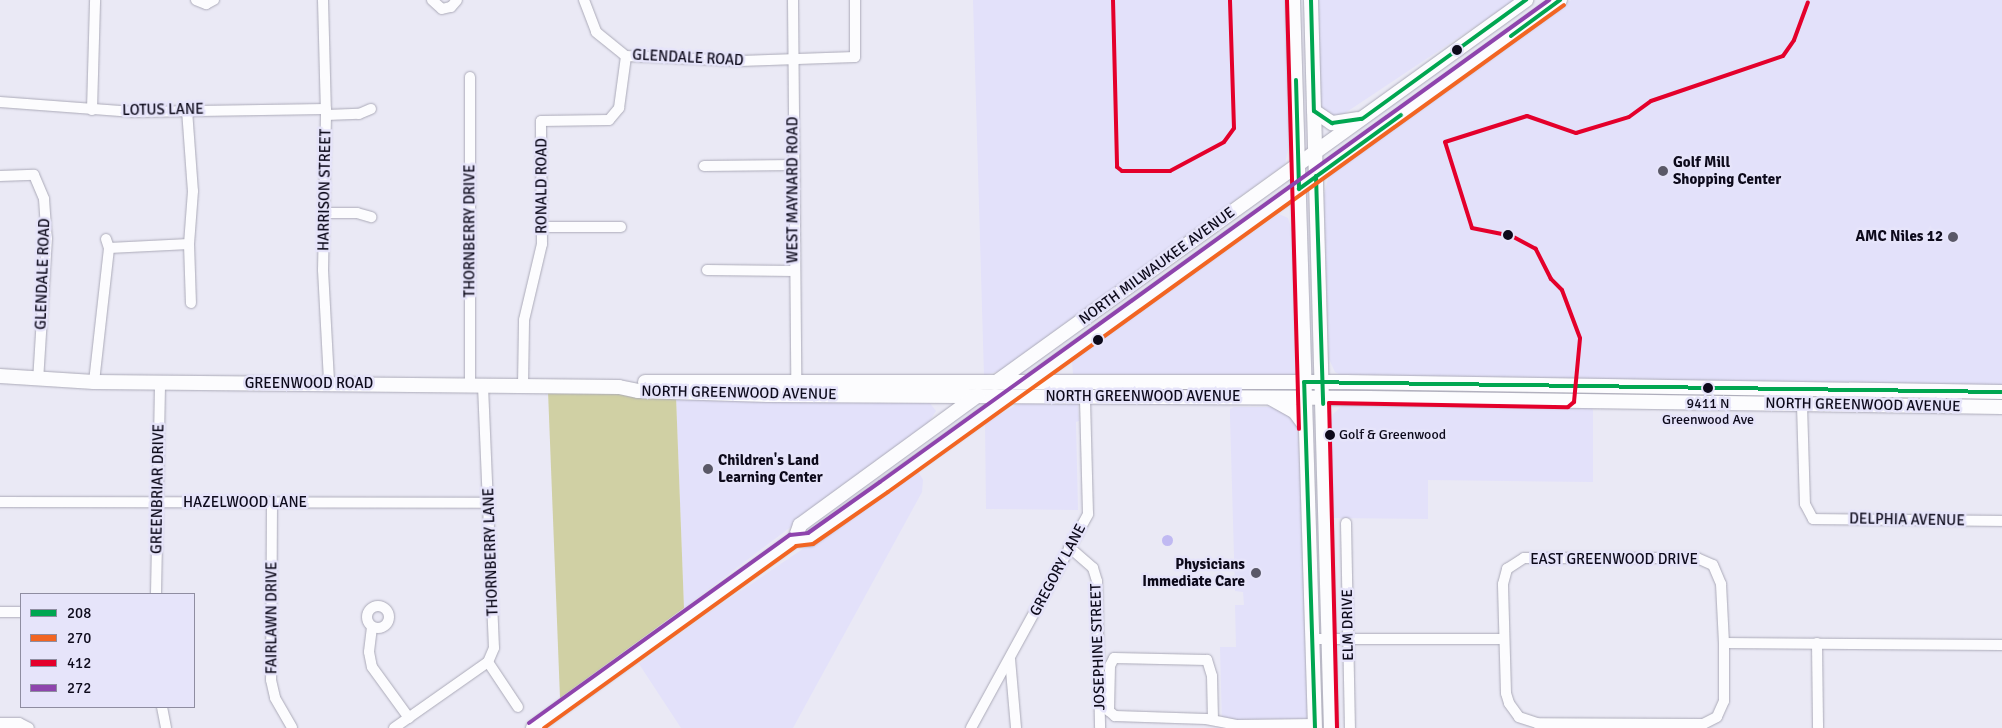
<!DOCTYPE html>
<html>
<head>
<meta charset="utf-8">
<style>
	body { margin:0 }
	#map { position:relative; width:2002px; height:728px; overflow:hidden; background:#eae9f5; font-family:Signika,sans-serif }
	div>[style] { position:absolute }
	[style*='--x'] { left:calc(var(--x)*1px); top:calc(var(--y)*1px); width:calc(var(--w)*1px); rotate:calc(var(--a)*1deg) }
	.built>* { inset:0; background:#e3e1fa }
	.green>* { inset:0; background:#d0d0a4 }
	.water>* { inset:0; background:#c0b9f2 }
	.round { border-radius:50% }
	.roads { filter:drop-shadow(0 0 1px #abaab8) drop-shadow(0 0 1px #abaab8) }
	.minor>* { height:10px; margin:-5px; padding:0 5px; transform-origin:5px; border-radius:5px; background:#fcfcfe }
	.minor>.ring { margin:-5px; padding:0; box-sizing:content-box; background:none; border:10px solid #fcfcfe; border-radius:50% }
	.major>* { height:14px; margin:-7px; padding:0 7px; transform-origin:7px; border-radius:7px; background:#fcfcfe }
	.bus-1>* { height:4px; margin:-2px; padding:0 2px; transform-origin:2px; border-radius:2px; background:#00a651 }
	.bus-2>* { height:4px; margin:-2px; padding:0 2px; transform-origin:2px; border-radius:2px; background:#f26522 }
	.bus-3>* { height:4px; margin:-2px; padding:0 2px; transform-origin:2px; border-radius:2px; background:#e4002b }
	.bus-4>* { height:4px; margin:-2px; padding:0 2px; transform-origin:2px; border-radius:2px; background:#8e44ad }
	.dots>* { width:14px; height:14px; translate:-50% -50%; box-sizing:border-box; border:2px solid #e6e4fa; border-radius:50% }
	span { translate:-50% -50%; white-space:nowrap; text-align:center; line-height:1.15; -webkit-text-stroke:5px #e6e4fa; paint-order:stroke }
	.bus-label { font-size:14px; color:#0d0a1b }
	.left { translate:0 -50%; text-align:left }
	.street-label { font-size:15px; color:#0d0a1b }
	.poi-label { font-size:15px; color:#0d0a1b; font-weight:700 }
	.right { translate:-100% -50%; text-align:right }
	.legend { position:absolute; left:20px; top:593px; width:175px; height:115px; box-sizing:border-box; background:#e6e4fa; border:1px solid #8f8da1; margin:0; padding:6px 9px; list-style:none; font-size:15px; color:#0d0a1b }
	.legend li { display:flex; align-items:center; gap:10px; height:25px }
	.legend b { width:25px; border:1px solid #8f8da1 }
</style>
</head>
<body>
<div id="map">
	<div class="built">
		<i style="clip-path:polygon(973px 0,1287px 0,1290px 140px,1285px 164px,1001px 370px,984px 376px)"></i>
		<i style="clip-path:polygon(1318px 0,1515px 0,1336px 119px,1323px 110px,1321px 102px)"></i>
		<i style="clip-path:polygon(1571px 0,2002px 0,2002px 387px,1344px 377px,1335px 372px,1329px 359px,1324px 195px,1329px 175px)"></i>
		<i style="clip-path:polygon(1279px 214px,1288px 218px,1292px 231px,1295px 376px,1073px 374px,1072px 362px,1096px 342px)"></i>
		<i style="clip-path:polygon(676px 396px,929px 402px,936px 411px,929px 422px,684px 608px)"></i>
		<i style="clip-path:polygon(1020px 403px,1078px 403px,1079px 421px,1076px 422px,1078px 510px,986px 509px,985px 423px)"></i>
		<i style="clip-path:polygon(1343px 405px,1593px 406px,1593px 482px,1428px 480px,1428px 519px,1333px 518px,1331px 423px,1333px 414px)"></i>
		<i style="clip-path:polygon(1234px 407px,1282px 407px,1298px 425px,1309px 728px,1222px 728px,1220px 647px,1236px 647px,1235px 605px,1244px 605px,1243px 592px,1235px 591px,1230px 417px,1230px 409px)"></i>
		<i style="clip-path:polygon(918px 471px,923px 480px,922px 492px,793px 728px,681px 728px,639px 664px,717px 607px)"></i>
	</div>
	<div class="green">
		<i style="clip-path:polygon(548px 391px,676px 396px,684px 608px,560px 698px)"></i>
	</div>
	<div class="water">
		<i class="round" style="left:1161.5px;top:534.5px;width:11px;height:11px"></i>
	</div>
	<div class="roads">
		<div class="minor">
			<i style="--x:196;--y:0;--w:11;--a:22"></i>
			<i style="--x:206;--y:4;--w:9;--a:-27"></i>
			<i style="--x:323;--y:0;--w:115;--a:88.5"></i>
			<i style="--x:326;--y:115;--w:155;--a:91.1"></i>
			<i style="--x:323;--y:270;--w:110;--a:86.9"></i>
			<i style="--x:432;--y:0;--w:13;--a:42"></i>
			<i style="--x:442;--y:9;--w:9;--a:-13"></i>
			<i style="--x:451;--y:7;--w:9;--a:-49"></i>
			<i style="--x:584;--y:0;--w:34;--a:69"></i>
			<i style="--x:596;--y:32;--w:38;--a:39"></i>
			<i style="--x:626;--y:56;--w:114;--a:2.5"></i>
			<i style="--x:740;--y:61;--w:115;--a:-2"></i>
			<i style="--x:855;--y:57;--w:57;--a:-90"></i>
			<i style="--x:793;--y:0;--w:381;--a:89.5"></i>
			<i style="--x:0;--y:102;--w:134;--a:4.3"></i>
			<i style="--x:134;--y:112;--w:192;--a:-0.9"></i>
			<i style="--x:92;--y:110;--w:110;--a:-88.4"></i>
			<i style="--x:187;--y:110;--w:81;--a:85.8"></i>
			<i style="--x:193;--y:191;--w:53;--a:94.3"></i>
			<i style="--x:189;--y:244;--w:59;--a:88.1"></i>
			<i style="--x:326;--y:115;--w:33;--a:-2"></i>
			<i style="--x:359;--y:114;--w:13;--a:-23"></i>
			<i style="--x:704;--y:166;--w:90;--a:-0.6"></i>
			<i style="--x:0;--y:176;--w:34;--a:-2"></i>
			<i style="--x:34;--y:175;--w:26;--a:67"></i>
			<i style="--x:44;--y:199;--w:39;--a:86"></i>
			<i style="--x:47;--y:238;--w:142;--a:93.6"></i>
			<i style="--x:325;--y:213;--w:32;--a:0"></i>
			<i style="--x:357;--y:213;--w:15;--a:16"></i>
			<i style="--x:542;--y:227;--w:79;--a:0"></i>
			<i style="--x:106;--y:239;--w:9;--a:72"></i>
			<i style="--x:707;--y:270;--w:87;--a:0.7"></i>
			<i style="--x:94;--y:382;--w:135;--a:-83.6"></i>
			<i style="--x:109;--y:248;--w:80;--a:-2.9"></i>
			<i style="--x:470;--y:385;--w:308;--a:-90"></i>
			<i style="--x:483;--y:386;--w:262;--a:87.6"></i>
			<i style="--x:494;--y:648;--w:15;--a:113"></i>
			<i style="--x:488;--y:662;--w:54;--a:56.3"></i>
			<i style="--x:523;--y:386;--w:66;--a:-89.1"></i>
			<i style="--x:524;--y:320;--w:78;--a:-76.7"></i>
			<i style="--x:542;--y:244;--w:123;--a:-90.5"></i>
			<i style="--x:541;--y:121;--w:68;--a:-0.8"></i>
			<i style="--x:609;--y:120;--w:16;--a:-50"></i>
			<i style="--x:619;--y:108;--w:52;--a:-82.3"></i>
			<i style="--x:1802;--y:405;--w:99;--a:88.3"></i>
			<i style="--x:1805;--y:504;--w:17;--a:62"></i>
			<i style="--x:1813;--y:519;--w:189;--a:0.6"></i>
			<i style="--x:0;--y:502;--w:489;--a:0.1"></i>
			<i style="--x:272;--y:503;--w:177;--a:90.3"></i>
			<i style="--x:271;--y:680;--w:18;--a:77"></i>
			<i style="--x:275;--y:698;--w:34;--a:60"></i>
			<i style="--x:1346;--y:523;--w:205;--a:88.9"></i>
			<i style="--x:1069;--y:547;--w:32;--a:41"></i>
			<i style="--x:1093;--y:568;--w:14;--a:73"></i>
			<i style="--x:1097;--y:581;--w:147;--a:88.8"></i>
			<i style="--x:1524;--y:558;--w:173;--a:0"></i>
			<i style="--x:1697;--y:558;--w:17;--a:24"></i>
			<i style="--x:1713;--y:565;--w:21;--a:67"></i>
			<i style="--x:1721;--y:584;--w:59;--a:87.1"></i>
			<i style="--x:1724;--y:643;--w:58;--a:90"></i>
			<i style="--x:1724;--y:701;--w:17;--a:114"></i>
			<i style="--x:1717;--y:717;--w:16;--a:153"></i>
			<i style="--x:1703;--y:724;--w:166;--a:-179.7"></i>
			<i style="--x:1537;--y:723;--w:19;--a:-162"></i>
			<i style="--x:1519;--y:717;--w:17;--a:-126"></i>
			<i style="--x:1509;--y:703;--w:10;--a:-107"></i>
			<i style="--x:1506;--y:693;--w:109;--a:-91.6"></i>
			<i style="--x:1503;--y:584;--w:16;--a:-75"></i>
			<i style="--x:1507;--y:569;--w:20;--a:-33"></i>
			<i style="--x:156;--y:594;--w:211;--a:-88.9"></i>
			<i class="ring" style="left:367px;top:606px;width:12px;height:12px"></i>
			<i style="--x:0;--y:612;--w:21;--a:0"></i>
			<i style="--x:372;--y:627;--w:25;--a:97"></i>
			<i style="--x:369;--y:652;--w:15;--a:79"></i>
			<i style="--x:372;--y:667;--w:63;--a:54"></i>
			<i style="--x:1311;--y:639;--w:193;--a:0"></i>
			<i style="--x:1724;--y:643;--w:278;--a:0.4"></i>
			<i style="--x:1817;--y:643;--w:85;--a:89.3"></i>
			<i style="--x:1010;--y:659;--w:69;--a:85"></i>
			<i style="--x:162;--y:707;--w:21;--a:79"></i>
			<i style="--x:1213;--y:720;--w:44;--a:-91.3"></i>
			<i style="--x:1212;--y:676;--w:17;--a:-107"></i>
			<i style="--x:1207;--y:660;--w:93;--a:-178.8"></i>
			<i style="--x:1114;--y:658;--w:9;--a:117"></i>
			<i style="--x:1110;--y:666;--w:45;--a:91.3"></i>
			<i style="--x:1109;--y:711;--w:8;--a:40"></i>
			<i style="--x:1115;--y:716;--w:91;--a:1.9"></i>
			<i style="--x:1206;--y:719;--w:31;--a:11"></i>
			<i style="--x:1236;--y:725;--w:79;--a:-0.7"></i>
			<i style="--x:0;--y:723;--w:19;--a:0"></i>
			<i style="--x:19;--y:723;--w:11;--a:27"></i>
			<i style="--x:394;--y:728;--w:115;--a:-35.1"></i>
			<i style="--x:971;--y:728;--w:244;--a:-61.3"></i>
			<i style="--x:1088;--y:514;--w:117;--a:-91.5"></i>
		</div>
		<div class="major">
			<i style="--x:1293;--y:0;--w:728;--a:88.27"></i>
			<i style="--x:1311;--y:0;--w:728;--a:88.43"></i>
			<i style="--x:1314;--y:111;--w:22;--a:34"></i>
			<i style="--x:1332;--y:123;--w:26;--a:-9"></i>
			<i style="--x:0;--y:376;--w:94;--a:3.7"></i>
			<i style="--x:94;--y:382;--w:525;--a:0.55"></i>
			<i style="--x:619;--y:387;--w:19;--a:12"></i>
			<i style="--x:638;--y:391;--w:130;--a:1.8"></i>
			<i style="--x:768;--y:395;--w:601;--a:0.29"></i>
			<i style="--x:1369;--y:398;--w:633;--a:0.81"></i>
			<i style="--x:645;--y:382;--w:701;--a:0"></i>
			<i style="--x:1346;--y:382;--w:656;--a:0.87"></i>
			<i style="--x:1029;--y:382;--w:654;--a:-35.73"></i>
			<i style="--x:995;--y:383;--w:655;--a:-35.8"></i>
			<i style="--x:1272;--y:399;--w:26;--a:29"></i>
			<i style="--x:1295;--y:412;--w:17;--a:54"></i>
			<i style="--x:795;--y:539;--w:15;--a:-70"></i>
			<i style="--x:800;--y:525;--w:220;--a:-36.1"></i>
			<i style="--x:533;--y:728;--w:322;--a:-35.8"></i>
			<i style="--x:794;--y:540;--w:16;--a:-4"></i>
			<i style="--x:810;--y:539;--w:246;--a:-35.6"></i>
		</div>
	</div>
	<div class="bus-1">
		<i style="--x:1311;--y:0;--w:111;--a:88.5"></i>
		<i style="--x:1314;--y:111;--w:22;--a:34"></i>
		<i style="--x:1332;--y:123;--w:30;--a:-8"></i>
		<i style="--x:1362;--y:119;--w:203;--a:-36"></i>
		<i style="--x:1511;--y:36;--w:61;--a:-36.3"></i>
		<i style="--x:1296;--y:80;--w:109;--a:88.4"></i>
		<i style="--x:1316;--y:176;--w:228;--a:88.2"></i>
		<i style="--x:1299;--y:189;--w:126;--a:-36"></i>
		<i style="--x:1315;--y:728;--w:346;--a:-91.8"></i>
		<i style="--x:1304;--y:382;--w:698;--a:0.82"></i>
	</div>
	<div class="bus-2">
		<i style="--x:544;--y:728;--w:311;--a:-35.8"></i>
		<i style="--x:796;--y:546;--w:17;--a:-7"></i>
		<i style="--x:813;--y:544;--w:91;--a:-34.7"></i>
		<i style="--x:888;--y:492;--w:833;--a:-35.77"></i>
	</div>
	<div class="bus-3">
		<i style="--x:1113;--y:0;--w:167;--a:88.6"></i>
		<i style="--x:1117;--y:167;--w:6;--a:39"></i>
		<i style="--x:1122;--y:171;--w:48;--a:0"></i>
		<i style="--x:1170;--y:171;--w:61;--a:-28.2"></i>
		<i style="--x:1224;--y:142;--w:17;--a:-54"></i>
		<i style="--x:1234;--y:128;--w:128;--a:-91.8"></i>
		<i style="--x:1287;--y:0;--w:429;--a:88.4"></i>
		<i style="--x:1337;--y:728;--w:325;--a:-91.4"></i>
		<i style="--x:1329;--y:403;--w:239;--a:1"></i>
		<i style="--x:1568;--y:407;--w:8;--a:-40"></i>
		<i style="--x:1574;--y:402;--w:64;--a:-84.6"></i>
		<i style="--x:1580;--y:338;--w:51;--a:-110.6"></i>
		<i style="--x:1562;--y:290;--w:16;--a:-135"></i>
		<i style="--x:1551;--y:279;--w:34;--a:-117"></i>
		<i style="--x:1536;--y:249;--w:27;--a:-152"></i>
		<i style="--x:1512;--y:236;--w:41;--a:-168.7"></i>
		<i style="--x:1472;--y:228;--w:90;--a:-107.4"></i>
		<i style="--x:1445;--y:142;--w:86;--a:-17.6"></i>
		<i style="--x:1527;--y:116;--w:52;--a:19.1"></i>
		<i style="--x:1576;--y:133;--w:55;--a:-16.8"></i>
		<i style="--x:1629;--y:117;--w:27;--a:-36"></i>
		<i style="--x:1651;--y:101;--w:139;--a:-18.8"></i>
		<i style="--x:1783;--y:56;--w:19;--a:-55"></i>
		<i style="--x:1794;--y:40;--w:40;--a:-69.8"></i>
	</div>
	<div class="bus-4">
		<i style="--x:529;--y:723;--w:322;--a:-35.8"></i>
		<i style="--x:790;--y:535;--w:18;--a:-6"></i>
		<i style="--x:808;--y:533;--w:88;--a:-35.3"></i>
		<i style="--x:880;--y:482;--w:825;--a:-35.77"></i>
	</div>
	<div class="dots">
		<i style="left:1457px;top:50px;background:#0d0a1b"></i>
		<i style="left:1663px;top:171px;background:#5a5867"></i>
		<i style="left:1508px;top:235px;background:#0d0a1b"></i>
		<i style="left:1953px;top:237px;background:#5a5867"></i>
		<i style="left:1098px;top:340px;background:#0d0a1b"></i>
		<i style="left:1708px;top:388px;background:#0d0a1b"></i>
		<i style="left:1330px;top:435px;background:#0d0a1b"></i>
		<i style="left:708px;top:469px;background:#5a5867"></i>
		<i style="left:1256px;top:573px;background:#5a5867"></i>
	</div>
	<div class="bus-label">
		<span style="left:1708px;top:412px">9411 N<br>Greenwood Ave</span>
		<span class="left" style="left:1339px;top:435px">Golf &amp; Greenwood</span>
	</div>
	<div class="street-label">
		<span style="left:688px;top:58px;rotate:3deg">GLENDALE ROAD</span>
		<span style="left:163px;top:110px;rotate:-1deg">LOTUS LANE</span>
		<span style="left:542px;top:186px;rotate:-90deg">RONALD ROAD</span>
		<span style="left:325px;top:190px;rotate:-89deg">HARRISON STREET</span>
		<span style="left:793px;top:190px;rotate:-90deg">WEST MAYNARD ROAD</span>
		<span style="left:470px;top:231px;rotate:-90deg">THORNBERRY DRIVE</span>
		<span style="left:1157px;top:266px;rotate:-36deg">NORTH MILWAUKEE AVENUE</span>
		<span style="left:43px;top:274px;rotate:-88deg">GLENDALE ROAD</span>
		<span style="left:309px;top:384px">GREENWOOD ROAD</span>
		<span style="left:739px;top:393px;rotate:1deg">NORTH GREENWOOD AVENUE</span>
		<span style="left:1143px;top:397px">NORTH GREENWOOD AVENUE</span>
		<span style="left:1863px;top:405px;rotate:1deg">NORTH GREENWOOD AVENUE</span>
		<span style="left:158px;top:489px;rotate:-89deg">GREENBRIAR DRIVE</span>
		<span style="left:245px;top:503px">HAZELWOOD LANE</span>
		<span style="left:1907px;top:520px;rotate:1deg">DELPHIA AVENUE</span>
		<span style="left:491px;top:552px;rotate:-92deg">THORNBERRY LANE</span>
		<span style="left:1614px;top:560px">EAST GREENWOOD DRIVE</span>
		<span style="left:1058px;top:570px;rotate:-62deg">GREGORY LANE</span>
		<span style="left:272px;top:618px;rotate:-90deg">FAIRLAWN DRIVE</span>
		<span style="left:1348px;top:625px;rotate:-91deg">ELM DRIVE</span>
		<span style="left:1098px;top:647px;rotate:-92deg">JOSEPHINE STREET</span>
	</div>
	<div class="poi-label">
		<span class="left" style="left:1673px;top:171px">Golf Mill<br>Shopping Center</span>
		<span class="right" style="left:1943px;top:237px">AMC Niles 12</span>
		<span class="left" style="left:718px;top:469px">Children's Land<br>Learning Center</span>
		<span class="right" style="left:1245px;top:573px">Physicians<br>Immediate Care</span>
	</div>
	<ul class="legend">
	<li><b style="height:6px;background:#00a651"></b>208</li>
	<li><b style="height:6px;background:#f26522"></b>270</li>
	<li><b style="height:6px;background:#e4002b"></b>412</li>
	<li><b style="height:6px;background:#8e44ad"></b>272</li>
	</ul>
</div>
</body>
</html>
